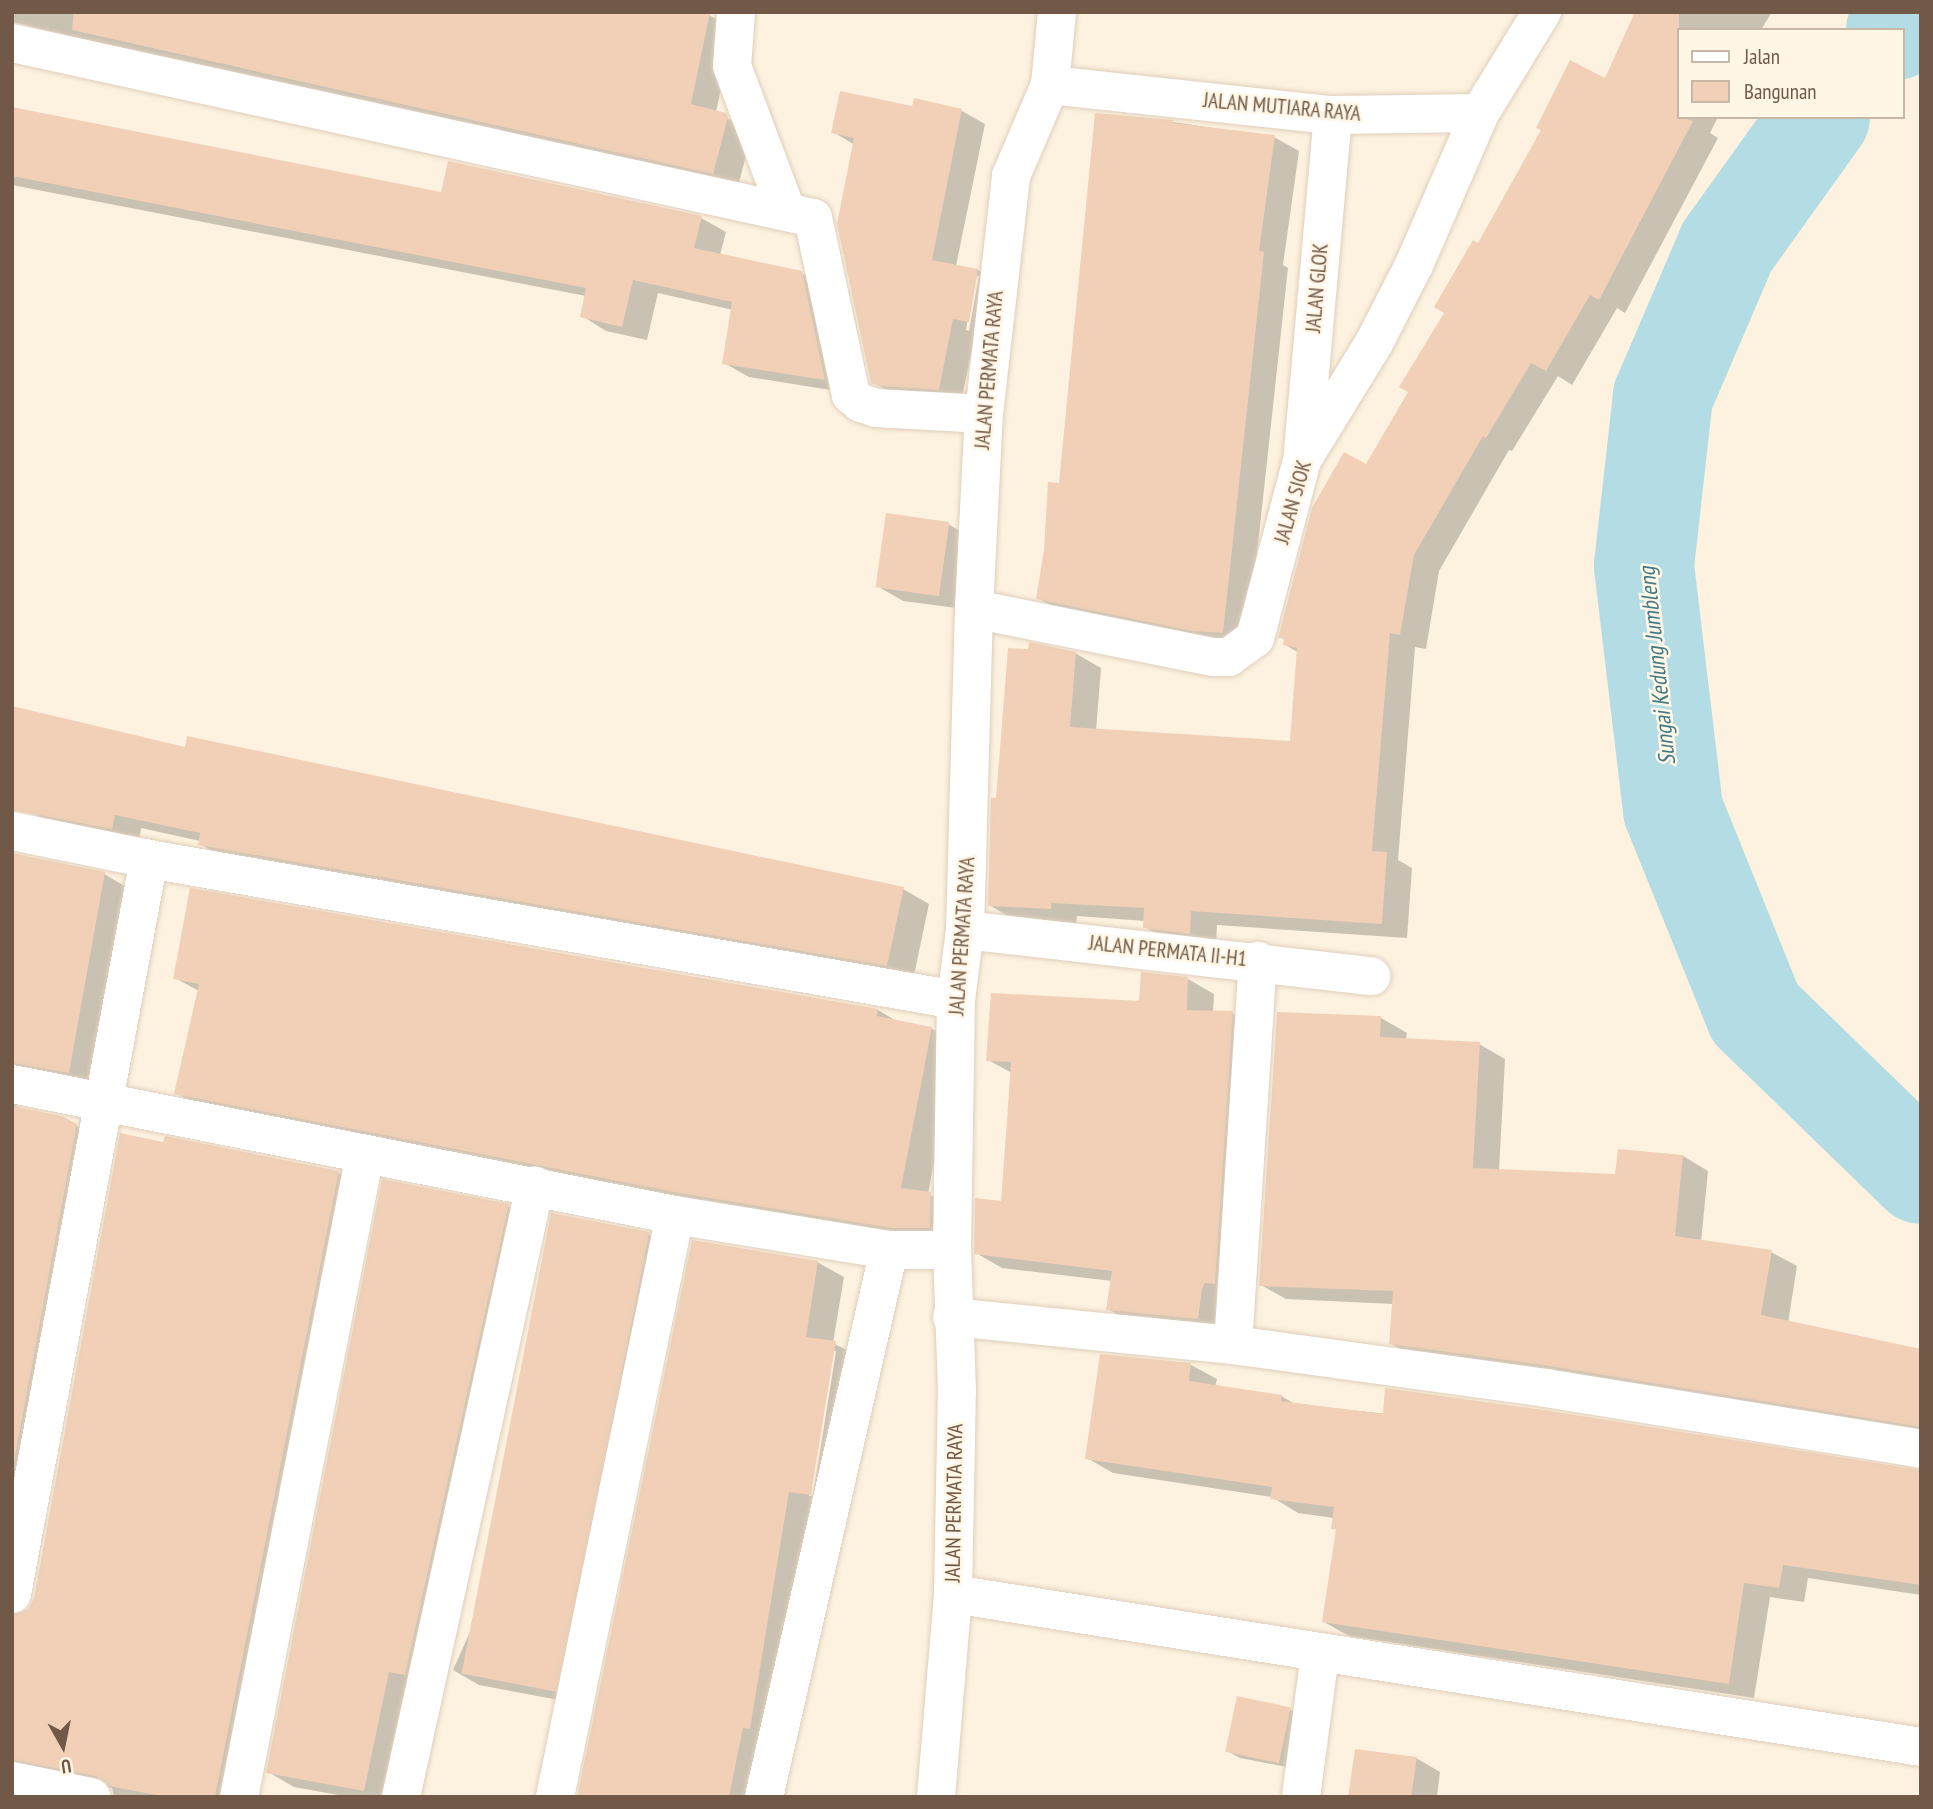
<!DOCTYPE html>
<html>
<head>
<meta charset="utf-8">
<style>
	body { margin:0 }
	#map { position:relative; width:1933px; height:1809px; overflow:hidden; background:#fcf2df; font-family:"PT Sans Narrow",sans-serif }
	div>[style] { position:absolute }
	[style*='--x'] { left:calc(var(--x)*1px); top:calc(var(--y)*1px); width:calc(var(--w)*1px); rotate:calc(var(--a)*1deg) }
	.shadow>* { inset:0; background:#0003 }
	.river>* { height:100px; margin:-50px; padding:0 50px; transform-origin:50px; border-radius:50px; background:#b4dce5 }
	.building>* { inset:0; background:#f1d0b7; transform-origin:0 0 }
	.roads { filter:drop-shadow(0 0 2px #e0cebb) drop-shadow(0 0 2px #e0cebb) }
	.street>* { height:38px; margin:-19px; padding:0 19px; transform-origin:19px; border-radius:19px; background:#fff }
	span { translate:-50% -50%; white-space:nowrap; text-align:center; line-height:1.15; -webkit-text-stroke:5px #fff6e5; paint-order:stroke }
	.street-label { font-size:21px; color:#725847 }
	.water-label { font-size:23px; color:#417985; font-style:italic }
	.frame { position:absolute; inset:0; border:14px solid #725847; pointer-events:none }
	.legend { position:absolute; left:1677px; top:28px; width:228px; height:91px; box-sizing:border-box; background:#fff6e5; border:2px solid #c7b7a6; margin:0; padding:9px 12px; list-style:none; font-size:21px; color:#725847 }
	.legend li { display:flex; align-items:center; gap:14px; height:35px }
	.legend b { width:35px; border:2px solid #c7b7a6 }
	.north { position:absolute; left:28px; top:1711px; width:70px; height:70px; -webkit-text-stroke:5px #fff6e5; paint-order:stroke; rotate:171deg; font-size:19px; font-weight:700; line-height:28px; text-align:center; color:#725847 }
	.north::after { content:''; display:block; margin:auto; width:24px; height:32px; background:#725847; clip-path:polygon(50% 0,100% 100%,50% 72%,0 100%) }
</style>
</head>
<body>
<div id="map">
	<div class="shadow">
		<i style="clip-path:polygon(12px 12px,697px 12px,709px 15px,734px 29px,716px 112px,752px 132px,738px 187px,341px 100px,12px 22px)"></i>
		<i style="clip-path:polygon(1637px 12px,1772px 12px,1761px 30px,1679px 30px,1679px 117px,1718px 117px,1710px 133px,1718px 138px,1625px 313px,1617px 308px,1572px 385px,1558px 376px,1512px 451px,1509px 450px,1439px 571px,1426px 649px,1415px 647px,1398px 860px,1412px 868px,1407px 938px,1217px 925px,1216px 947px,1171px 942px,1145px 927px,1145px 921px,1077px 916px,1076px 923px,1015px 920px,989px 905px,998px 800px,1075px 653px,1101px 668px,1096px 731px,1292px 743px,1299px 653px,1284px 644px,1285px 640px,1280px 637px,1367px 467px,1410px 392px,1479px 246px,1606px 80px)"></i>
		<i style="clip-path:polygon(evenodd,916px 100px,962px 111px,985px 124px,956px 266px,978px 270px,1001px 284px,976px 331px,961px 402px,896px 395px,872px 382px,855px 145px,833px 132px,914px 108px,916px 100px,975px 276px,979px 276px,969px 331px,966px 330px,975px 276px)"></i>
		<i style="clip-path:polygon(12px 108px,443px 194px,701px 218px,726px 232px,720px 255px,801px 273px,827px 288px,849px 393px,749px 377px,724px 363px,733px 310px,658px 293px,647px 340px,606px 331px,582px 316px,586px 296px,12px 185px)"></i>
		<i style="clip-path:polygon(1173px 122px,1274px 137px,1299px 151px,1283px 265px,1288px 268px,1247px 646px,1062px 612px,1038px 598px,1060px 484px)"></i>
		<i style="clip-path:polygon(948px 524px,974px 539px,964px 609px,903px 601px,877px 586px)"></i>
		<i style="clip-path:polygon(186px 749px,903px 889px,929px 904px,913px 980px,226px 860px,200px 844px,200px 841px,141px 828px,139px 843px,55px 826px,31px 812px)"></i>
		<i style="clip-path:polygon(104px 874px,130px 889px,95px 1087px,16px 1096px,17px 1107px,77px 1126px,103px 1141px,16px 1606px,17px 1616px,30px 1609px,35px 1599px,166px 1138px,339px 1173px,365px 1188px,246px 1797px,114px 1797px,112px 1788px,44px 1774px,12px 1797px,12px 903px)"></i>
		<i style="clip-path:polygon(175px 978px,878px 1010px,898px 1022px,931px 1028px,957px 1043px,928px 1194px,956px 1209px,956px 1242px,918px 1242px,202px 1108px,176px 1093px,199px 991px)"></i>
		<i style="clip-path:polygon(1188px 979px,1214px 994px,1213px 1012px,1232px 1013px,1258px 1028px,1223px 1333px,1134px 1324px,1108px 1309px,1112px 1281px,1002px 1268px,976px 1253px,1003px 1203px,1012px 1073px,988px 1060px,1141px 1003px)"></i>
		<i style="clip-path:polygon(1381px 1018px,1407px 1033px,1406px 1040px,1479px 1044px,1505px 1059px,1499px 1171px,1617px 1176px,1683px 1156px,1708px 1171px,1701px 1242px,1771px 1252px,1797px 1266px,1788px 1323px,1921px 1351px,1921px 1438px,1416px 1358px,1390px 1343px,1394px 1304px,1286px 1299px,1261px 1285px)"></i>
		<i style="clip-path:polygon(508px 1206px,534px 1221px,392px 1797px,349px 1797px,294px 1787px,268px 1772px)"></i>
		<i style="clip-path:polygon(648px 1234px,674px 1249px,580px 1704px,479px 1685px,453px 1670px)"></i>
		<i style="clip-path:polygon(evenodd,817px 1262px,844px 1277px,833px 1343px,862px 1358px,758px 1797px,582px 1797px,817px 1262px,833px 1351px,836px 1351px,813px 1496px,809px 1496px,833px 1351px)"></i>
		<i style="clip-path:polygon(1191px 1365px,1217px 1379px,1215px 1387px,1281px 1396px,1295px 1404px,1921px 1472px,1921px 1595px,1808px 1578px,1804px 1602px,1770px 1597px,1754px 1698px,1349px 1636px,1324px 1622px,1337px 1530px,1333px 1528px,1334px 1518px,1298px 1513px,1272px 1497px,1113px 1473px,1087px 1458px)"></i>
		<i style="clip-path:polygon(1290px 1709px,1303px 1716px,1292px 1768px,1240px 1758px,1227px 1751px)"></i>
		<i style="clip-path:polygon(1416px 1758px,1440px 1772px,1437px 1797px,1350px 1797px)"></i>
	</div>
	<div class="river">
		<i style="--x:1896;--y:30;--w:28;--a:-39"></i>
		<i style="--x:1820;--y:117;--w:160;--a:125.6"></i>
		<i style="--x:1727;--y:247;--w:162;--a:113.2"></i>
		<i style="--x:1663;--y:396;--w:171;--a:96.4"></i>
		<i style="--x:1644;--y:566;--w:246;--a:83.2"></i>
		<i style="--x:1673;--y:810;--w:219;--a:68"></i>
		<i style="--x:1755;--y:1013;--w:231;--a:44.1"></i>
	</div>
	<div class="building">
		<i style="clip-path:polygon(74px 12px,710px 12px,691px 104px,726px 113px,728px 117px,713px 174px,72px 30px)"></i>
		<i style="clip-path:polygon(1635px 12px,1679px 12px,1679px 117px,1693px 121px,1599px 300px,1590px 295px,1546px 371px,1531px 363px,1486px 438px,1483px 436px,1414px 555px,1400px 635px,1390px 633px,1372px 851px,1387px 852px,1382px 924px,1191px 911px,1190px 934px,1143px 928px,1144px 908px,1051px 903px,1051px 909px,988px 906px,991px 798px,996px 798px,1008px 648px,1028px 649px,1029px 642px,1076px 652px,1070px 727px,1290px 741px,1297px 648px,1283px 645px,1284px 638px,1278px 638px,1312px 508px,1344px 452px,1366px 464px,1408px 392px,1399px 387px,1444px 313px,1434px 307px,1473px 240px,1478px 243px,1541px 130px,1536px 128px,1570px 60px,1605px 78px)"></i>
		<i style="clip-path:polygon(840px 91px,912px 106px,914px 98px,962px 109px,932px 260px,978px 269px,969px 322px,953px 319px,939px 390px,880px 386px,871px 383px,837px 224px,854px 138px,831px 133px)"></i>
		<i style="clip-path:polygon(12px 107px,441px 192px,448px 161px,702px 216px,694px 248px,802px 271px,825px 380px,722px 364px,732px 302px,633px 280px,622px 327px,580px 317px,586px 288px,12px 176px)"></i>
		<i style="clip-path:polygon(1095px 113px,1173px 120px,1173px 123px,1275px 135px,1259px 251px,1264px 252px,1223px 633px,1192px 631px,1036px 599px,1044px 550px,1048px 482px,1059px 483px)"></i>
		<i style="left:886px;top:513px;width:64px;height:75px;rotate:8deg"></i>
		<i style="clip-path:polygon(12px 706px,185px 747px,187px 736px,904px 887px,887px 966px,198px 845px,200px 833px,115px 815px,112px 829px,12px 810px)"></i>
		<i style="clip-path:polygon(12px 853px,105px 872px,69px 1073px,12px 1063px)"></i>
		<i style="clip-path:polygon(190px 888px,878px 1009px,877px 1016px,932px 1027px,901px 1188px,931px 1192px,930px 1228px,891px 1228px,679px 1193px,174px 1094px,199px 984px,173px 979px)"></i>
		<i style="clip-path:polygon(1141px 972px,1188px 977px,1187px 1010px,1233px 1011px,1215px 1284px,1205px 1283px,1202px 1289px,1198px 1319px,1106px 1310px,1112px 1271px,974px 1254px,975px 1198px,1001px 1201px,1007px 1121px,1011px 1062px,986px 1061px,991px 993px,1139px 1001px)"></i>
		<i style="clip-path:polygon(1277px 1012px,1381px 1016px,1380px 1037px,1480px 1042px,1473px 1168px,1615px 1174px,1618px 1149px,1683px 1155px,1675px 1236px,1772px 1250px,1761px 1315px,1921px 1349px,1921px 1427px,1549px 1366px,1389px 1344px,1393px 1291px,1259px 1286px)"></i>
		<i style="clip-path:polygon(12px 1106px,62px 1116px,77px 1124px,12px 1473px)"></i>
		<i style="clip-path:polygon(120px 1133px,163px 1142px,165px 1136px,339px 1171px,215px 1797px,167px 1797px,109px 1786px,95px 1776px,12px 1760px,12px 1615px,28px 1609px,34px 1598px)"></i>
		<i style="clip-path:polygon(382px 1179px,509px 1204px,405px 1675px,389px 1672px,364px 1791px,266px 1773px)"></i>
		<i style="left:551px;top:1213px;width:100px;height:469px;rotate:11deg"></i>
		<i style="clip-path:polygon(692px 1240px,818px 1261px,806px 1337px,836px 1341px,812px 1487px,811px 1495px,789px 1492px,750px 1729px,743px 1728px,729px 1797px,577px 1797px)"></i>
		<i style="clip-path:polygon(1100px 1354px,1191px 1363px,1189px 1381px,1282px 1395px,1281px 1401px,1383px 1414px,1385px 1388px,1543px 1410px,1921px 1470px,1921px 1585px,1783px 1565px,1779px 1588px,1744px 1583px,1729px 1684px,1322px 1622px,1336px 1529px,1331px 1529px,1334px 1507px,1270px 1499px,1272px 1487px,1085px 1459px)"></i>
		<i style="left:1237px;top:1696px;width:55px;height:57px;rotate:12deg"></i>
		<i style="clip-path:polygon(1355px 1749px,1417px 1757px,1411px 1797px,1348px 1797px)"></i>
	</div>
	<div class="roads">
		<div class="street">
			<i style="--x:736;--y:12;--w:54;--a:94.2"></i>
			<i style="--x:732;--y:66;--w:154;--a:69.4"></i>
			<i style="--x:12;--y:43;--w:820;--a:12.32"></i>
			<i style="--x:813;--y:218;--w:181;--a:77.9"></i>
			<i style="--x:851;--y:395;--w:13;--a:39"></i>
			<i style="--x:861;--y:403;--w:16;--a:18"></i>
			<i style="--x:876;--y:408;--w:108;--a:3.2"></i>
			<i style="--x:1050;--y:85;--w:285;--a:6.1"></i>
			<i style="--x:1333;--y:115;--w:147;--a:-0.8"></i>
			<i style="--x:1303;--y:451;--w:337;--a:-84.9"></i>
			<i style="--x:974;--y:609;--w:244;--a:11.4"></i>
			<i style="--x:1213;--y:657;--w:16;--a:0"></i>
			<i style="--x:1229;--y:657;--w:32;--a:-36"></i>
			<i style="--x:1255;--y:638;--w:184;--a:-75.2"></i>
			<i style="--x:1302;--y:460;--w:137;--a:-58.4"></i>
			<i style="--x:1374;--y:343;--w:88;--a:-62.9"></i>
			<i style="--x:1414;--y:265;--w:166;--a:-66.5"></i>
			<i style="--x:1480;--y:113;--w:119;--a:-58.5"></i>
			<i style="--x:12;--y:831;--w:140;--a:11.6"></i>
			<i style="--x:149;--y:859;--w:819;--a:9.91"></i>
			<i style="--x:965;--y:930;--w:409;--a:6.5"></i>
			<i style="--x:12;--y:1084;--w:676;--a:11.18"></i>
			<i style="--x:675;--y:1215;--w:217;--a:9.3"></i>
			<i style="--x:889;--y:1250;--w:63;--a:0"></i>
			<i style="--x:952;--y:1317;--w:282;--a:5.7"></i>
			<i style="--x:1233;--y:1345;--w:316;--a:7.8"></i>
			<i style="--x:1546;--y:1388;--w:380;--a:9.2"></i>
			<i style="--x:1233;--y:1345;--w:385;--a:-86.3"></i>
			<i style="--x:12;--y:1594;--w:748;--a:-79.44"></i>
			<i style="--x:953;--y:1594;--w:980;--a:8.98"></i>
			<i style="--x:12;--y:1781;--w:81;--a:11.4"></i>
			<i style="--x:239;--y:1797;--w:655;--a:-78.91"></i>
			<i style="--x:401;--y:1797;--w:626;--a:-77.63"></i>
			<i style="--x:555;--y:1797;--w:594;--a:-78.35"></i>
			<i style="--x:764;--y:1797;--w:561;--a:-77.13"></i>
			<i style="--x:936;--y:1797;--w:204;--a:-85.2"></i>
			<i style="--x:953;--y:1594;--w:203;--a:-88.9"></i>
			<i style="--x:957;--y:1391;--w:141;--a:-92"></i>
			<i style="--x:952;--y:1250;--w:250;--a:-89.1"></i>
			<i style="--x:956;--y:1000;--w:71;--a:-82.7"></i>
			<i style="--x:965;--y:930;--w:321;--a:-88.4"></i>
			<i style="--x:974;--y:609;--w:195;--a:-87.1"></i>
			<i style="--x:984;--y:414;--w:240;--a:-83.5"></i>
			<i style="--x:1011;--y:176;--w:99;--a:-66.8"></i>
			<i style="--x:1050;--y:85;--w:73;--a:-84.5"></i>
			<i style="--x:1301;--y:1797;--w:144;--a:-82.4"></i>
		</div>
	</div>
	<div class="street-label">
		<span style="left:1282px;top:107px;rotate:5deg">JALAN MUTIARA RAYA</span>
		<span style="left:1317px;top:288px;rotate:-85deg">JALAN GLOK</span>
		<span style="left:989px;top:370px;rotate:-85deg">JALAN PERMATA RAYA</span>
		<span style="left:1293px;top:502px;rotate:-74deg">JALAN SIOK</span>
		<span style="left:962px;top:936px;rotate:-86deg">JALAN PERMATA RAYA</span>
		<span style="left:1168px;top:951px;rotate:6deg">JALAN PERMATA II-H1</span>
		<span style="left:954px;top:1503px;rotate:-89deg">JALAN PERMATA RAYA</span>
	</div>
	<div class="water-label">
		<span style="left:1657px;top:666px;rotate:-96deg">Sungai Kedung Jumbleng</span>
	</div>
	<div class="frame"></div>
	<ul class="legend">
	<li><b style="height:9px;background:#fff"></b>Jalan</li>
	<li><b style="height:19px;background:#f1d0b7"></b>Bangunan</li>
	</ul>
	<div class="north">U</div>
</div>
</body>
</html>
